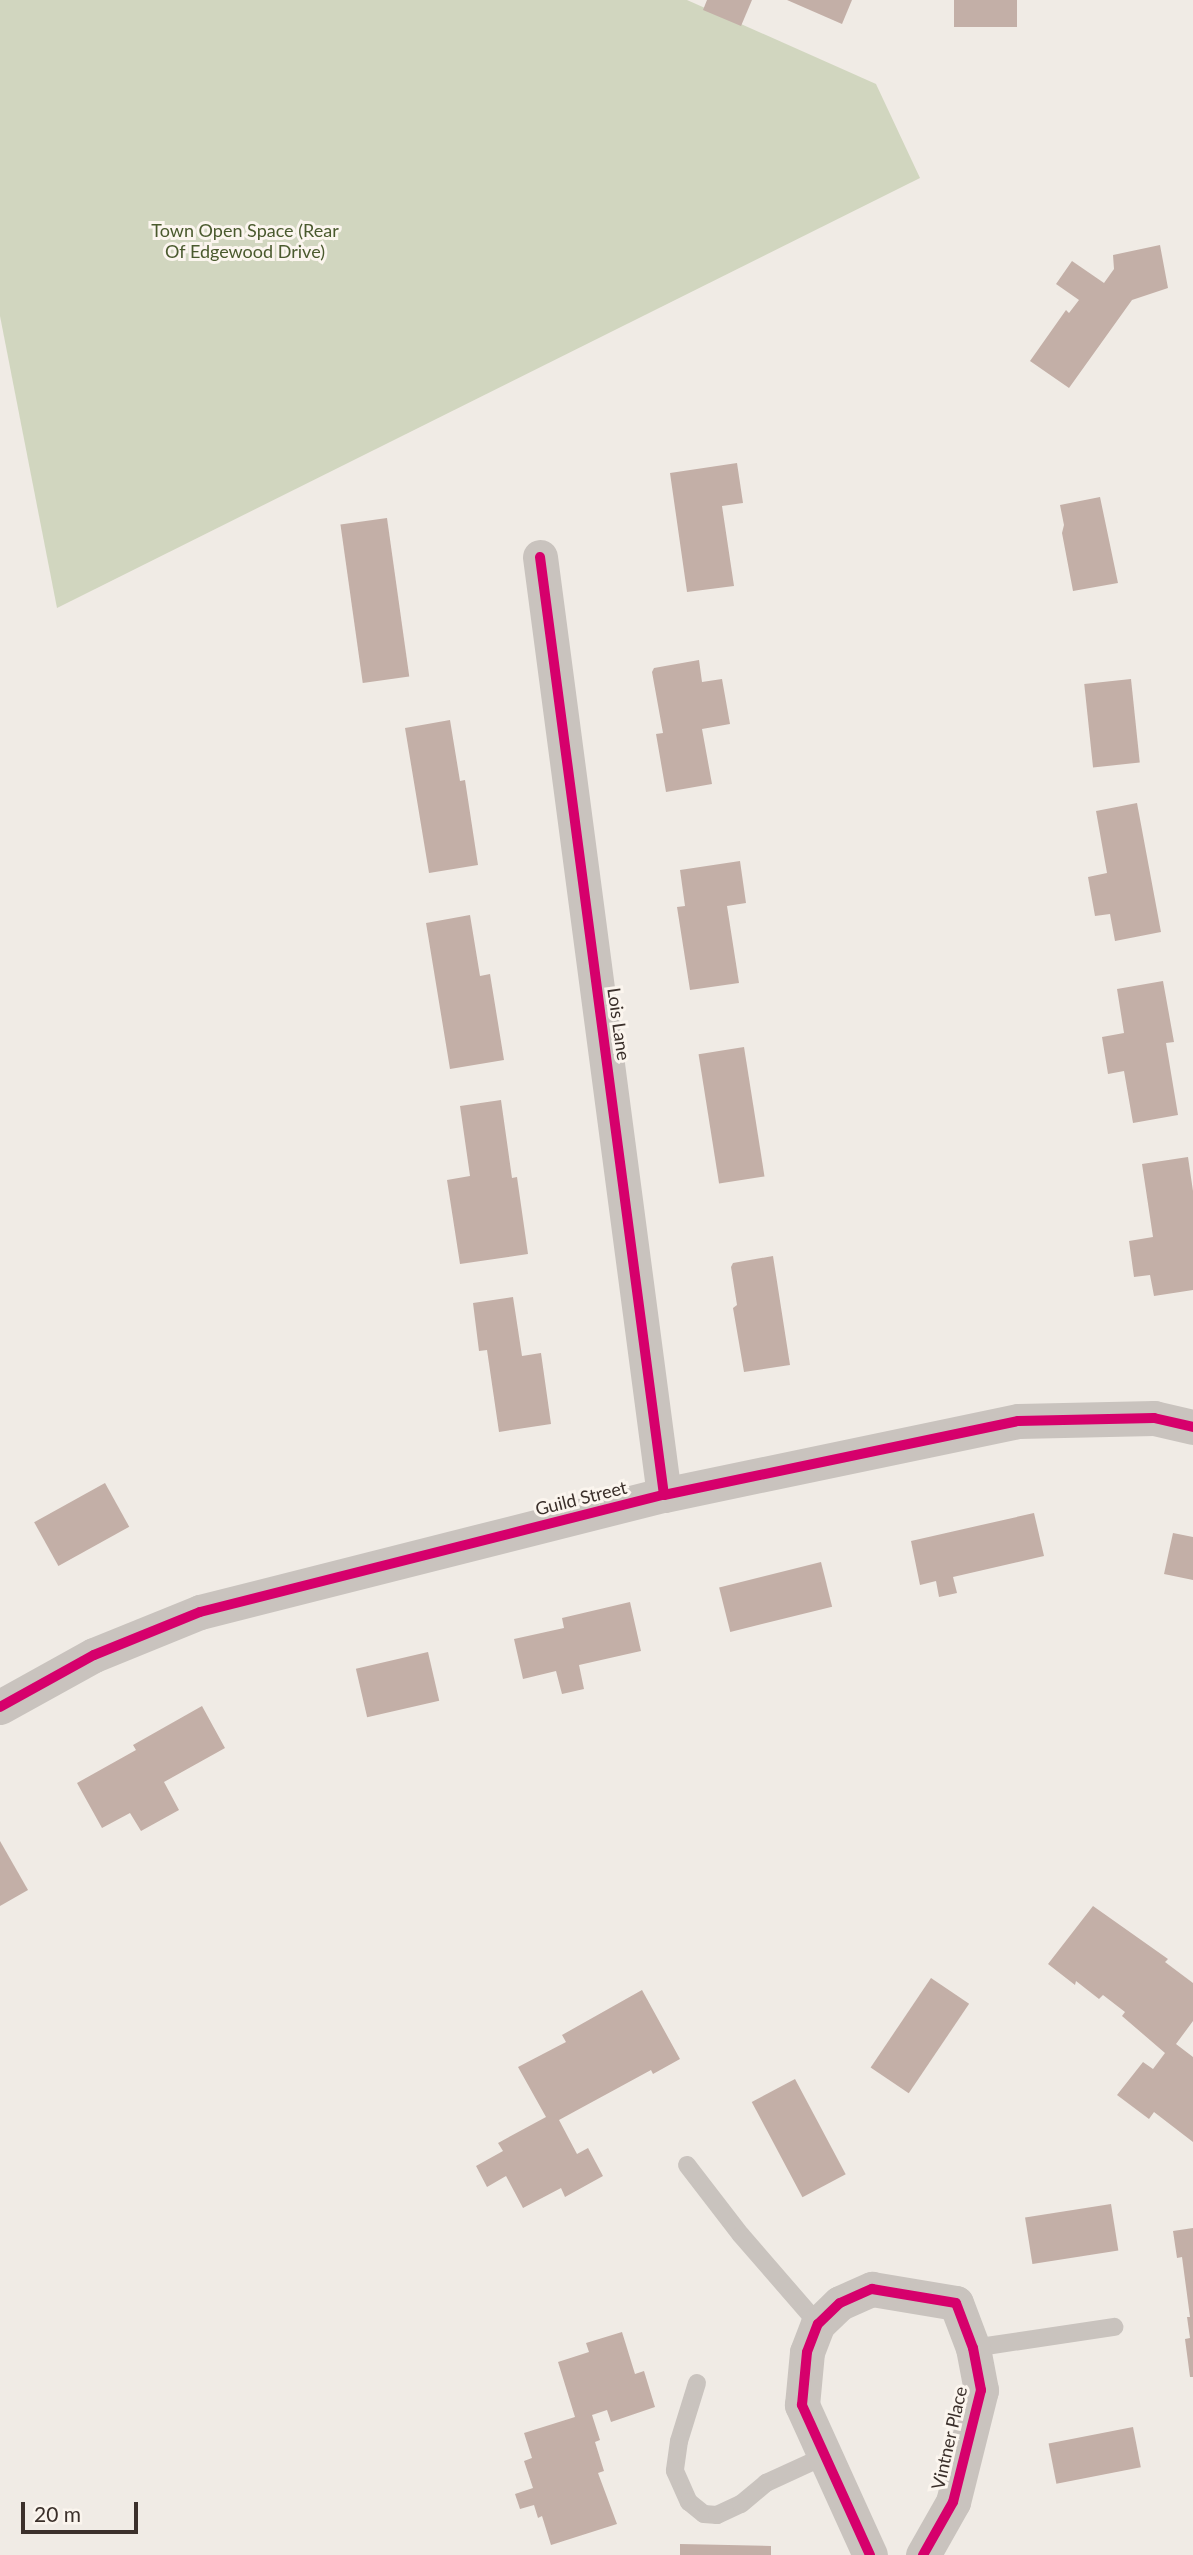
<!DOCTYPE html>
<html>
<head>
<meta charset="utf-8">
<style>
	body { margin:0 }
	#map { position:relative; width:1193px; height:2555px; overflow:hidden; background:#f0ebe5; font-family:Lato,sans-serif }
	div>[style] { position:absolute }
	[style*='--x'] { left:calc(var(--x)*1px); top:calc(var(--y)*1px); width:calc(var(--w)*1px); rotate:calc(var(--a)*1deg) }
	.green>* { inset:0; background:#d1d6bf }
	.building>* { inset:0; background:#c3afa7; transform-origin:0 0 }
	.service>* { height:18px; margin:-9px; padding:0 9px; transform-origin:9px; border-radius:9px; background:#c9c3be }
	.minor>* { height:35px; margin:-17.5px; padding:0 17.5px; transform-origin:17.5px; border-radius:17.5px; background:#c9c3be }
	.cycleway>* { height:10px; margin:-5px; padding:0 5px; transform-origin:5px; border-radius:5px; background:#d6006c }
	span { translate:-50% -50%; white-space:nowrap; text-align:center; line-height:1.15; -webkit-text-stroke:6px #fbf5ee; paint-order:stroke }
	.park-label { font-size:18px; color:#4a5a2e }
	.street-label { font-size:18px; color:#3b302b }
	.scale { position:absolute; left:21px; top:2502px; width:117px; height:32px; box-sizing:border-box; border:4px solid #3b302b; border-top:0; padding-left:9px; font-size:21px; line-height:24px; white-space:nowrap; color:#3b302b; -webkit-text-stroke:5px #fbf5ee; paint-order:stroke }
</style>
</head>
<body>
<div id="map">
	<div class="green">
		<i style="clip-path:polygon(0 0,687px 0,876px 84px,920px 178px,57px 608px,0 316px)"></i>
	</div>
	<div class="building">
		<i style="clip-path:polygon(707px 0,752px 0,741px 26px,703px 10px)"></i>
		<i style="clip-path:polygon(787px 0,852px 0,842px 24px)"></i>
		<i style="left:954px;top:0;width:63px;height:27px"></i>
		<i style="clip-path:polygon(1160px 245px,1168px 288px,1132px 300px,1069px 388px,1030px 361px,1066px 310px,1069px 313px,1079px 300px,1056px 284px,1072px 261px,1104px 283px,1114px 269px,1113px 255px)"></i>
		<i style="clip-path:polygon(737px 463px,743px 503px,722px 506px,734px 586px,687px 592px,670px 473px)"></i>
		<i style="clip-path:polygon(1100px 497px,1118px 583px,1073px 591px,1062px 533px,1064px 525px,1060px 505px)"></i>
		<i style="left:387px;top:518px;width:160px;height:47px;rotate:82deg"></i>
		<i style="clip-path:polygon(699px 660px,702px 682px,722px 679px,730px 724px,702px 729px,712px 784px,666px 792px,656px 734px,663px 733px,652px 672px,654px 668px)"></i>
		<i style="left:1131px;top:679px;width:84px;height:47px;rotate:84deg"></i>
		<i style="clip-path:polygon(450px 720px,460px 781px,465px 780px,478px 865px,429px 873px,405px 728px)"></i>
		<i style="clip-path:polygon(1137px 803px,1161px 932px,1115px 941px,1110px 914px,1095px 916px,1088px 877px,1107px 873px,1096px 811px)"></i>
		<i style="clip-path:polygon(740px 861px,746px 903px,727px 906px,739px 983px,690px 990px,677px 907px,685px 906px,680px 870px)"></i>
		<i style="clip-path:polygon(470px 915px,480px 976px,490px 974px,504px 1060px,450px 1069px,426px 923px)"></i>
		<i style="clip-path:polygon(1163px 981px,1174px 1042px,1166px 1043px,1178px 1115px,1133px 1123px,1124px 1071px,1108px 1074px,1102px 1037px,1124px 1033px,1117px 989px)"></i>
		<i style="left:744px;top:1047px;width:131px;height:46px;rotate:81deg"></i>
		<i style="clip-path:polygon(501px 1100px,512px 1178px,517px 1177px,528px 1254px,460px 1264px,447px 1180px,470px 1176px,460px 1106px)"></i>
		<i style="clip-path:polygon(1188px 1157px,1193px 1191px,1193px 1290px,1154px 1296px,1150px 1275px,1134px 1277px,1129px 1241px,1153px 1237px,1142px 1164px)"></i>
		<i style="clip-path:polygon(773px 1256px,790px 1365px,744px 1372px,733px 1308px,737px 1305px,731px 1267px,733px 1263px)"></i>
		<i style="clip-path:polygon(513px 1297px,522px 1356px,541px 1353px,551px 1424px,499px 1432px,487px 1350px,479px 1351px,473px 1303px)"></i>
		<i style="left:105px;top:1483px;width:50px;height:81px;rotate:61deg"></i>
		<i style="clip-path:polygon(1034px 1513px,1044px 1556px,953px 1577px,957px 1593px,939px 1597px,936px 1581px,920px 1585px,911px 1541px)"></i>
		<i style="clip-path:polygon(1173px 1533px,1193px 1537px,1193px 1580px,1164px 1574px)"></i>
		<i style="left:821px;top:1562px;width:46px;height:105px;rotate:76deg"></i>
		<i style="clip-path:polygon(630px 1602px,641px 1651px,579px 1665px,584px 1689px,562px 1694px,556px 1671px,523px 1679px,514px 1639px,564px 1628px,562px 1618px)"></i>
		<i style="left:428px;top:1652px;width:50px;height:74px;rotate:77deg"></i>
		<i style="clip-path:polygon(202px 1706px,225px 1748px,164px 1782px,179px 1810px,141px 1831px,130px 1813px,102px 1828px,77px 1783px,136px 1750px,133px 1745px)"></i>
		<i style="clip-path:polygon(0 1841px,28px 1890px,0 1906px)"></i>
		<i style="clip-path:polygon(1093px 1906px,1168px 1959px,1165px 1962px,1193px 1983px,1193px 2021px,1176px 2044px,1193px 2057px,1193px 2142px,1154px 2112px,1149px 2119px,1117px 2095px,1143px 2062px,1153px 2069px,1165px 2053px,1122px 2016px,1125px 2012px,1103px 1995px,1099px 1999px,1076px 1981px,1075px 1985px,1048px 1964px)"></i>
		<i style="left:931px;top:1978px;width:46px;height:108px;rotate:34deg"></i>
		<i style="clip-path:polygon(642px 1990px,680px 2059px,653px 2074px,651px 2070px,559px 2120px,577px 2154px,588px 2148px,603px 2176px,565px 2197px,561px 2188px,523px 2208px,506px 2176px,487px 2187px,476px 2166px,503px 2151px,498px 2143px,546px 2117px,518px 2067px,566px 2042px,562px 2035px)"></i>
		<i style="left:795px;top:2079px;width:108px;height:49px;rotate:62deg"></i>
		<i style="left:1111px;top:2204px;width:47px;height:87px;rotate:81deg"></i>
		<i style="clip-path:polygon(1193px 2228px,1193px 2377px,1190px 2377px,1185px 2339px,1190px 2338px,1187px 2317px,1190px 2317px,1182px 2257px,1177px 2258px,1173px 2231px)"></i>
		<i style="clip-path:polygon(622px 2332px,635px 2374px,644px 2371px,655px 2407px,611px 2422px,607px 2410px,592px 2415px,600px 2440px,595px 2442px,604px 2471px,598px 2473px,617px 2524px,551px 2545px,542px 2516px,538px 2518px,534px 2505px,520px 2509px,515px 2494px,533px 2488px,524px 2461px,532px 2458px,524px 2433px,575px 2417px,558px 2362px,589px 2352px,586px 2343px)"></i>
		<i style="left:1133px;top:2427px;width:41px;height:86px;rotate:79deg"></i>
		<i style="clip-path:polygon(680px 2544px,771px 2546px,771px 2555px,680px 2555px)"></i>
	</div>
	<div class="service">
		<i style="--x:687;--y:2165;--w:88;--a:52.4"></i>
		<i style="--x:741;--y:2235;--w:118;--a:49.1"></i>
		<i style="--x:973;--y:2348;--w:143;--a:-8.5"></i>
		<i style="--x:697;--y:2383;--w:61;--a:107.2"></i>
		<i style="--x:679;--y:2441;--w:30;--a:98"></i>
		<i style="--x:675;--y:2471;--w:34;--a:66"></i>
		<i style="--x:689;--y:2502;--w:19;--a:39"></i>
		<i style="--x:704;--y:2514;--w:13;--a:4"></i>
		<i style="--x:717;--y:2515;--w:26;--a:-25"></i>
		<i style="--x:741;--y:2504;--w:33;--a:-40"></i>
		<i style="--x:766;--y:2483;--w:65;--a:-24.6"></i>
	</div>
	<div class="minor">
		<i style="--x:540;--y:557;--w:946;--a:82.47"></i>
		<i style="--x:0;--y:1707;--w:107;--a:-29"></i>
		<i style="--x:94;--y:1655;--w:114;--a:-22.1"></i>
		<i style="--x:200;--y:1612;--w:479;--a:-14.2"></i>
		<i style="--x:664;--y:1495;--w:362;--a:-11.8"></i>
		<i style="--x:1018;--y:1421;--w:136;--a:-1.3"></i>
		<i style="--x:1154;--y:1418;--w:40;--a:13"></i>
		<i style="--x:870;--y:2555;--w:165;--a:-114.4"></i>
		<i style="--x:802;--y:2405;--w:53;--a:-84.6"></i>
		<i style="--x:807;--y:2352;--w:30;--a:-69"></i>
		<i style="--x:818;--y:2324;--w:30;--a:-44"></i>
		<i style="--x:840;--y:2303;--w:35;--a:-24"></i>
		<i style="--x:872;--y:2289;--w:85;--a:9.5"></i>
		<i style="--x:956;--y:2303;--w:48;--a:69.3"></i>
		<i style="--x:973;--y:2348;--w:43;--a:79.2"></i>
		<i style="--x:981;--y:2390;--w:115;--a:104"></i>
		<i style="--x:953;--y:2502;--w:61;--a:119.5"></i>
	</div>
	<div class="cycleway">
		<i style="--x:540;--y:557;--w:946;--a:82.47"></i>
		<i style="--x:0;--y:1707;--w:107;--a:-29"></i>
		<i style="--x:94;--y:1655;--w:114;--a:-22.1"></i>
		<i style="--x:200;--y:1612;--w:479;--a:-14.2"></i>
		<i style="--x:664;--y:1495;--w:362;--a:-11.8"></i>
		<i style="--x:1018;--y:1421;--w:136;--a:-1.3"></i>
		<i style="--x:1154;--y:1418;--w:40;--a:13"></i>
		<i style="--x:870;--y:2555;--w:165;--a:-114.4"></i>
		<i style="--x:802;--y:2405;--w:53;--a:-84.6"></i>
		<i style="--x:807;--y:2352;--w:30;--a:-69"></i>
		<i style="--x:818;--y:2324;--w:30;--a:-44"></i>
		<i style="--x:840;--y:2303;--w:35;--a:-24"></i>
		<i style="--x:872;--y:2289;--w:85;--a:9.5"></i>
		<i style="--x:956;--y:2303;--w:48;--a:69.3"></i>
		<i style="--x:973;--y:2348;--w:43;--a:79.2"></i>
		<i style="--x:981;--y:2390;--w:115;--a:104"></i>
		<i style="--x:953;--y:2502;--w:61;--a:119.5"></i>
	</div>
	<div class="park-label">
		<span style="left:245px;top:241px">Town Open Space (Rear<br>Of Edgewood Drive)</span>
	</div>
	<div class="street-label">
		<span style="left:619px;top:1024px;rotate:82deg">Lois Lane</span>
		<span style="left:581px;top:1498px;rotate:-14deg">Guild Street</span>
		<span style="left:949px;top:2438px;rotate:-77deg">Vintner Place</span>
	</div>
	<div class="scale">20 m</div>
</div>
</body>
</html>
